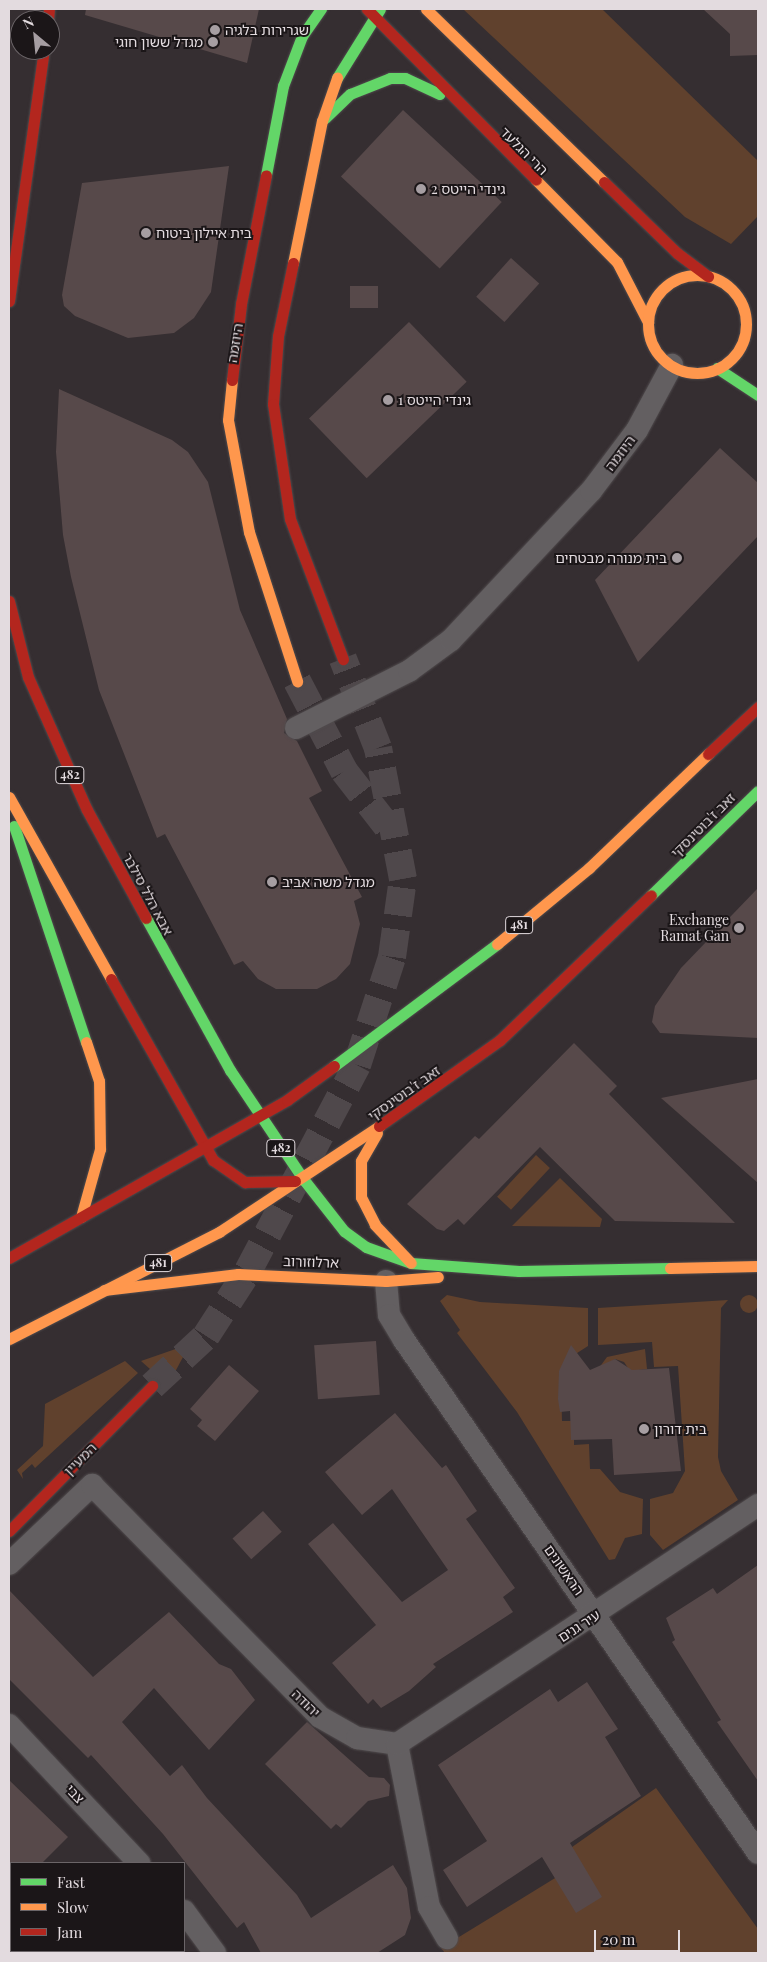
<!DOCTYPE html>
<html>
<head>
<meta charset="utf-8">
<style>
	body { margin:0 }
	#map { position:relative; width:767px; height:1962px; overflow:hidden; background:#352e31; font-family:"Playfair Display","Noto Sans Hebrew",serif }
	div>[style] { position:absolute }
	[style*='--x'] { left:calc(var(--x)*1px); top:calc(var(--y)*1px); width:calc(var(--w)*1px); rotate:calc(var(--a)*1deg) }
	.green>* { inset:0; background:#60412d; transform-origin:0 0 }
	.round { border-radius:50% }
	.building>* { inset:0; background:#57494a; transform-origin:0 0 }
	.secondary-tunnel>* { height:28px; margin-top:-14px; transform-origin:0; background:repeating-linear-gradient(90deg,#4f484b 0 28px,transparent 0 42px) }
	.roads { filter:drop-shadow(0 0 1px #504b4d) drop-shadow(0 0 1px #504b4d) }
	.street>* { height:22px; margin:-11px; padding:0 11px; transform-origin:11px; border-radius:11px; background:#635f61 }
	.fast>* { height:11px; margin:-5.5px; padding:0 5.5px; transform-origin:5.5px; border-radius:5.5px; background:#63d668 }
	.slow>* { height:11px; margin:-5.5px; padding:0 5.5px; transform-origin:5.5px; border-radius:5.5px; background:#ff974d }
	.slow>.ring { margin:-5.5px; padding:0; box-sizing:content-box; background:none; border:11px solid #ff974d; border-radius:50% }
	.jam>* { height:11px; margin:-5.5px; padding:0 5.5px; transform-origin:5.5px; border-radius:5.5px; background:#b3261e }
	.dots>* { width:14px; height:14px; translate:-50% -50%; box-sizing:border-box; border:2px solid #1b1618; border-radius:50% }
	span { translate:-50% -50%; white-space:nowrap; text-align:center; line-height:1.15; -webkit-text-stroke:4px #1b1618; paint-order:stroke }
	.shield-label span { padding:1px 4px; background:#1b1618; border:1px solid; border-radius:4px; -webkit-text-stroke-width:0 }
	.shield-label { font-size:12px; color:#e3dbdf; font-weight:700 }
	.poi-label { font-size:14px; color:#e3dbdf }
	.left { translate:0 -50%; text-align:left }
	.right { translate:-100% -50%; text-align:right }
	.street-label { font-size:14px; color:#e3dbdf }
	.frame { position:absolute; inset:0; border:10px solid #e3dbdf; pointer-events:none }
	.legend { position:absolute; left:10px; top:1862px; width:175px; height:90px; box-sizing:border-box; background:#1b1618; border:1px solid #6b6568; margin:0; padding:6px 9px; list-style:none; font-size:15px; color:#e3dbdf }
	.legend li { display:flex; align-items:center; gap:10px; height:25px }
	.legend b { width:25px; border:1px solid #6b6568 }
	.north { position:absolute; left:10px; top:10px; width:50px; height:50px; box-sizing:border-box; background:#1b1618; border:1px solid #6b6568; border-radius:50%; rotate:332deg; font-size:14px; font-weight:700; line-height:20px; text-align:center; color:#e3dbdf }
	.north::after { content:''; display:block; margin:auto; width:18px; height:22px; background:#a69ea2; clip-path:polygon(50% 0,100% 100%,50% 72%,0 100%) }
	.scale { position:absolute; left:594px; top:1930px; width:86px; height:22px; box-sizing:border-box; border:2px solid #e3dbdf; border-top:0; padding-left:6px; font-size:15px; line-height:18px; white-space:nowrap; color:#e3dbdf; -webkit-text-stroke:4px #1b1618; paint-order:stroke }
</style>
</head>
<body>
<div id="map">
	<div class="green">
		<i style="clip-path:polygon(463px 9px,602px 9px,758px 161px,758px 216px,731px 244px,685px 217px)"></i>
		<i style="left:536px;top:1155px;width:19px;height:57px;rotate:43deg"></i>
		<i style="clip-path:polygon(560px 1178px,602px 1219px,600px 1227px,512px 1226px)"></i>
		<i style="clip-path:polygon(447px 1295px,480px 1302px,588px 1308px,588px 1346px,574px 1355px,561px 1382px,562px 1421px,574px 1421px,574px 1445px,589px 1444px,590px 1469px,600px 1469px,620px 1492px,643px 1499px,642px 1534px,625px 1538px,615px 1559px,609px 1560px,517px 1412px,457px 1333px,460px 1330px,440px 1301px)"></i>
		<i class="round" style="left:740px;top:1295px;width:18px;height:18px"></i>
		<i style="clip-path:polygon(728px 1300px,721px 1308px,718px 1457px,721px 1471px,738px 1500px,663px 1550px,650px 1535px,650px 1499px,673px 1493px,685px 1471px,678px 1366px,654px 1367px,652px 1342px,598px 1345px,598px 1308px)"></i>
		<i style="clip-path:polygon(190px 1344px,168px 1385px,141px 1361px)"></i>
		<i style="clip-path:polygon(645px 1349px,647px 1369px,630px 1371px,624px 1362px,615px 1359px,596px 1372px,607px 1357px)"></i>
		<i style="clip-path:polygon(125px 1361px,138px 1373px,35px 1468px,32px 1464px,22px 1473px,23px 1479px,17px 1470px,43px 1446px,45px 1404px)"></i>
		<i style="clip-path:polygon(656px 1788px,758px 1929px,758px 1953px,445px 1953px,441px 1948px,573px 1867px,565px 1852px)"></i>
	</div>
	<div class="building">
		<i style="clip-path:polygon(86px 9px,259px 9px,247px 63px,85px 15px)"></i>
		<i style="clip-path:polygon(703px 9px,758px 9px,758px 55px,730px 56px,730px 34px)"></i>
		<i style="left:403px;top:110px;width:135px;height:91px;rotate:43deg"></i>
		<i style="clip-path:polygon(229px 166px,211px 292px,194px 318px,174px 333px,128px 338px,75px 316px,64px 306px,62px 295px,82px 183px)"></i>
		<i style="left:511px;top:258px;width:38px;height:52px;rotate:42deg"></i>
		<i style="left:350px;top:286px;width:28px;height:22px"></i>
		<i style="left:409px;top:322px;width:83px;height:139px;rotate:46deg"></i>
		<i style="clip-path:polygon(59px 389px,172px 440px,188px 452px,208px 482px,240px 610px,287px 719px,284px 733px,297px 741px,322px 791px,309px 798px,362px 897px,354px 901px,360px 924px,350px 964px,336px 979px,317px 989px,276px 989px,258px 979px,243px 961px,234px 965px,165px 834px,157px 838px,99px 690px,71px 577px,63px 535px,56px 452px)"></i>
		<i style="clip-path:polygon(720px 448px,758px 483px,758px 536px,638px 662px,595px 580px)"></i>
		<i style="clip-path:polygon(758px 888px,758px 1038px,660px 1033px,652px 1022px,655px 1006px,681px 968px)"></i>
		<i style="clip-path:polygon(574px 1043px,617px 1086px,609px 1094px,735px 1223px,615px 1221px,540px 1147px,464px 1225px,458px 1219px,444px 1231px,437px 1229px,407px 1204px,475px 1136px,479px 1139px)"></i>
		<i style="clip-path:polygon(758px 1079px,758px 1183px,661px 1098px)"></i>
		<i style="left:376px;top:1341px;width:54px;height:62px;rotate:86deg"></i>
		<i style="clip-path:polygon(571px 1345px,590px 1370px,615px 1359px,632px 1370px,669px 1368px,681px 1471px,614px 1475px,612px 1439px,571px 1440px,570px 1411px,560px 1412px,558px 1399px,559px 1371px)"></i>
		<i style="clip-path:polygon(229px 1365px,259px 1391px,215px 1441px,197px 1426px,202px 1420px,190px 1409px)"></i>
		<i style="clip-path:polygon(395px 1413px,442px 1468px,446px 1465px,477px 1511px,466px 1519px,515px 1588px,503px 1597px,513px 1612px,433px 1664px,436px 1667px,409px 1691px,381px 1708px,373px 1699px,368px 1704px,332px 1663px,376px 1625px,308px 1544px,333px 1523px,402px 1602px,448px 1570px,392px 1489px,362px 1515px,325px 1472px)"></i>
		<i style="left:263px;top:1511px;width:28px;height:41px;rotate:48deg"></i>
		<i style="clip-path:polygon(758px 1565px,758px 1781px,717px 1722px,721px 1720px,672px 1642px,675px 1640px,666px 1618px,713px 1588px,717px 1594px)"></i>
		<i style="clip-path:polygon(9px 1590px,93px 1677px,169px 1612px,219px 1664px,231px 1669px,255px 1700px,209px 1750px,154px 1688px,122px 1722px,170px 1776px,182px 1765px,207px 1798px,297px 1895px,311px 1918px,393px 1865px,407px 1888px,411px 1918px,405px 1935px,377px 1953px,261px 1953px,244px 1922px,237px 1928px,163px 1834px,91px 1755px,88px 1758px,9px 1679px)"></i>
		<i style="clip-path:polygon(587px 1682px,618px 1729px,605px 1737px,641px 1796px,570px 1843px,602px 1897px,576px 1913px,542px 1857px,467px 1907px,443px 1870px,487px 1841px,438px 1765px,550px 1689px,558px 1702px)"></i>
		<i style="clip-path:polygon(307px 1722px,369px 1777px,384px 1778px,390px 1785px,389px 1796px,368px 1801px,341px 1828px,336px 1824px,331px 1829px,265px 1764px)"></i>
		<i style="clip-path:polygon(9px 1780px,68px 1837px,42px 1863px,9px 1863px)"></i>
	</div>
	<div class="secondary-tunnel">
		<i style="--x:297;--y:681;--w:102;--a:62.4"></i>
		<i style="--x:344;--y:771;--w:75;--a:52.1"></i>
		<i style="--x:152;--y:1386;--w:74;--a:-42.8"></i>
		<i style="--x:206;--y:1336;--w:77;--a:-57.1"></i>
		<i style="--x:248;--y:1271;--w:233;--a:-62.1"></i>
		<i style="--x:357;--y:1065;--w:114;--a:-72"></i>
		<i style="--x:392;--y:957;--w:79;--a:-82"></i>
		<i style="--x:403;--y:879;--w:133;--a:-100.8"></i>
		<i style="--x:378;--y:748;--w:96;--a:-111.5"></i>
	</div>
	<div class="roads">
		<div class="street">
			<i style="--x:296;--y:728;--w:127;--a:-26.8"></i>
			<i style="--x:409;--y:671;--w:52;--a:-36.4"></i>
			<i style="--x:451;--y:640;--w:204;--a:-46.8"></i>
			<i style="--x:591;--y:491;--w:76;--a:-53"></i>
			<i style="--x:637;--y:430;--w:74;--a:-61.7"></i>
			<i style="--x:386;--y:1281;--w:34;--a:85"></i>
			<i style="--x:389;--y:1315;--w:29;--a:59"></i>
			<i style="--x:404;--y:1340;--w:623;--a:55.39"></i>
			<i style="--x:9;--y:1564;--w:115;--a:-43.6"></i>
			<i style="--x:92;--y:1485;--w:325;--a:45.5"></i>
			<i style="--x:320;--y:1717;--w:43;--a:29.6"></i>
			<i style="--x:357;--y:1738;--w:40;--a:8.5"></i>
			<i style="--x:397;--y:1744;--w:166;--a:78.9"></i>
			<i style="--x:429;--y:1907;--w:36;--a:60"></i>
			<i style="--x:9;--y:1725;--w:190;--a:46.7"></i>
			<i style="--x:397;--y:1744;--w:433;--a:-33.5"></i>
			<i style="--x:184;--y:1911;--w:52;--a:53.6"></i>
		</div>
		<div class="fast">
			<i style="--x:337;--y:78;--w:81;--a:-58.1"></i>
			<i style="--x:325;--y:118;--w:35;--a:-44"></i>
			<i style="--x:350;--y:94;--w:43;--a:-21.8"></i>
			<i style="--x:390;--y:78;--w:15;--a:0"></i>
			<i style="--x:405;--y:78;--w:38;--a:25"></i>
			<i style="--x:266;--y:175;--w:91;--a:-79.2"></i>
			<i style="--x:283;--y:86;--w:53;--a:-69.2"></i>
			<i style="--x:302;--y:36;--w:33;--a:-55"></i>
			<i style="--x:717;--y:368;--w:49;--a:33.4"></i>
			<i style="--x:14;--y:826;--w:228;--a:71.6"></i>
			<i style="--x:651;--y:895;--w:149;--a:-44.2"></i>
			<i style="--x:146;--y:918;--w:174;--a:61.1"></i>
			<i style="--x:230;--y:1070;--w:133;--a:56.1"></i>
			<i style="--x:334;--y:1066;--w:204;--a:-36.8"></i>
			<i style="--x:304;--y:1180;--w:65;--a:51.9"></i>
			<i style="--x:344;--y:1231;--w:27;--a:36"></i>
			<i style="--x:366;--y:1247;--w:48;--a:19.6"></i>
			<i style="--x:411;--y:1263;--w:108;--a:4.2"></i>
			<i style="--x:519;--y:1271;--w:151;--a:-1.1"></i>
		</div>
		<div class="slow">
			<i style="--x:426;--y:9;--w:248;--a:44.2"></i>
			<i style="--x:536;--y:180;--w:115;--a:45.4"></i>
			<i style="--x:617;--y:262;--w:68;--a:62.7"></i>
			<i style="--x:293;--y:263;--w:145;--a:-78.5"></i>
			<i style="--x:322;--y:121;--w:46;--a:-70.8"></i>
			<i class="ring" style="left:648px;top:275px;width:87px;height:87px"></i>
			<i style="--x:232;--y:380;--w:40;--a:95.7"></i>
			<i style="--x:228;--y:420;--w:114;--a:79.4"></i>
			<i style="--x:249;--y:532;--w:157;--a:72.1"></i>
			<i style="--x:9;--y:797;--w:209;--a:60.7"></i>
			<i style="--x:497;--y:944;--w:119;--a:-39.6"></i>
			<i style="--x:589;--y:868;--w:165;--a:-43.8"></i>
			<i style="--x:377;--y:1133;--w:32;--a:120"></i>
			<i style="--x:361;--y:1161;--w:36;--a:90"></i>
			<i style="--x:361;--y:1197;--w:31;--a:63"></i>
			<i style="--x:375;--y:1225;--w:52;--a:46.5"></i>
			<i style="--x:81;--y:1217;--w:71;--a:-74.4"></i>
			<i style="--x:100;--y:1149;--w:68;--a:-90.8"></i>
			<i style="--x:99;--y:1081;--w:41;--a:-108.4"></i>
			<i style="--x:670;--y:1268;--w:88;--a:-1.3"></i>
			<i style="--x:104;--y:1290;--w:135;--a:-6.8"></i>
			<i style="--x:238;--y:1274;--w:148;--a:2.7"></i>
			<i style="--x:386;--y:1281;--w:52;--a:-4.4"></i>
			<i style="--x:9;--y:1339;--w:236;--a:-27"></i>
			<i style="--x:219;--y:1232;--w:192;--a:-33.5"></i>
		</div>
		<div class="jam">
			<i style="--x:367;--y:9;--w:240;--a:45.3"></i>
			<i style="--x:48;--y:20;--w:11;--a:-85"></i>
			<i style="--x:604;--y:182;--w:102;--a:44.2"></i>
			<i style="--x:677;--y:253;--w:39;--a:37"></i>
			<i style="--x:293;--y:263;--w:75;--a:101.6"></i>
			<i style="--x:278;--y:336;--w:68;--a:94.2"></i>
			<i style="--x:273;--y:404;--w:116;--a:81.6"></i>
			<i style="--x:290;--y:519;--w:150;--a:69.3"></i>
			<i style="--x:9;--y:301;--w:253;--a:-82.1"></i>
			<i style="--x:232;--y:380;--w:77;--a:-83.2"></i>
			<i style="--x:241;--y:304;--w:131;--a:-79"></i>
			<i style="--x:9;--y:601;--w:78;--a:76"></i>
			<i style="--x:28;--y:677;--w:145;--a:66.1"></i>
			<i style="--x:87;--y:810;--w:123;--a:61.4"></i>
			<i style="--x:708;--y:754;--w:69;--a:-43.2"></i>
			<i style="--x:111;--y:979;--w:208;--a:60.6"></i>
			<i style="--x:213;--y:1160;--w:39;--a:35"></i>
			<i style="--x:245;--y:1182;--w:50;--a:-1.1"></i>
			<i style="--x:379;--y:1126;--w:148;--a:-35.4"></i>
			<i style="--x:500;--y:1040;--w:209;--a:-43.8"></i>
			<i style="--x:9;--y:1258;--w:320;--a:-29.6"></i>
			<i style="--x:287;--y:1100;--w:58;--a:-35.9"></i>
			<i style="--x:9;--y:1531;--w:204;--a:-45.4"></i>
		</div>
	</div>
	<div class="dots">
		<i style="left:215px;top:30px;background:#a69ea2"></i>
		<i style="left:213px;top:42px;background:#a69ea2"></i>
		<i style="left:421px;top:189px;background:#a69ea2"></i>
		<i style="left:146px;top:233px;background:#a69ea2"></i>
		<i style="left:388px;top:400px;background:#a69ea2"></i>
		<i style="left:677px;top:558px;background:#a69ea2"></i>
		<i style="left:272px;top:882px;background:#a69ea2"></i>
		<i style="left:739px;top:928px;background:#a69ea2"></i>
		<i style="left:644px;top:1429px;background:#a69ea2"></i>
	</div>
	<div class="shield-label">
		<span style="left:70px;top:775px">482</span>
		<span style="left:519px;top:925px">481</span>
		<span style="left:281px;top:1148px">482</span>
		<span style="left:158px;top:1263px">481</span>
	</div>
	<div class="poi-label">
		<span class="left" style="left:225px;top:30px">שגרירות בלגיה</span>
		<span class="right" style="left:203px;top:42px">מגדל ששון חוגי</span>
		<span class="left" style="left:431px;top:189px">גינדי הייטס 2</span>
		<span class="left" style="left:156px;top:233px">בית איילון ביטוח</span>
		<span class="left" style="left:398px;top:400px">גינדי הייטס 1</span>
		<span class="right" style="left:667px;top:558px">בית מנורה מבטחים</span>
		<span class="left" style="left:282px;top:882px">מגדל משה אביב</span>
		<span class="right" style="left:729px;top:928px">Exchange<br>Ramat Gan</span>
		<span class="left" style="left:654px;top:1429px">בית דורון</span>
	</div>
	<div class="street-label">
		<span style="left:524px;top:151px;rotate:45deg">הרי הגלעד</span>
		<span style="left:235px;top:343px;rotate:-81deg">היוזמה</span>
		<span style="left:620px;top:453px;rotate:-53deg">היוזמה</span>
		<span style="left:703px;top:825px;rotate:-45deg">זאב ז'בוטינסקי</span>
		<span style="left:148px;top:894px;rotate:62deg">אבא הלל סילבר</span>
		<span style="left:404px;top:1093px;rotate:-35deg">זאב ז'בוטינסקי</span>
		<span style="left:311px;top:1262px;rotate:2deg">ארלוזורוב</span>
		<span style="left:80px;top:1459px;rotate:-45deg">המעיין</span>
		<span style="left:564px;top:1570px;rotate:55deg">הראשונים</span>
		<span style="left:579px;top:1626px;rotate:-33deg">עיר גנים</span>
		<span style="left:306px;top:1703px;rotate:44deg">יהודה</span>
		<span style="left:75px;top:1794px;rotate:47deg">צבי</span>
	</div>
	<div class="frame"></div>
	<ul class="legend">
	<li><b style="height:6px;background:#63d668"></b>Fast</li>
	<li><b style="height:6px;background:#ff974d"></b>Slow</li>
	<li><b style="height:6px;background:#b3261e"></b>Jam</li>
	</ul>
	<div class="north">N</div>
	<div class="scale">20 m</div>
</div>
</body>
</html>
